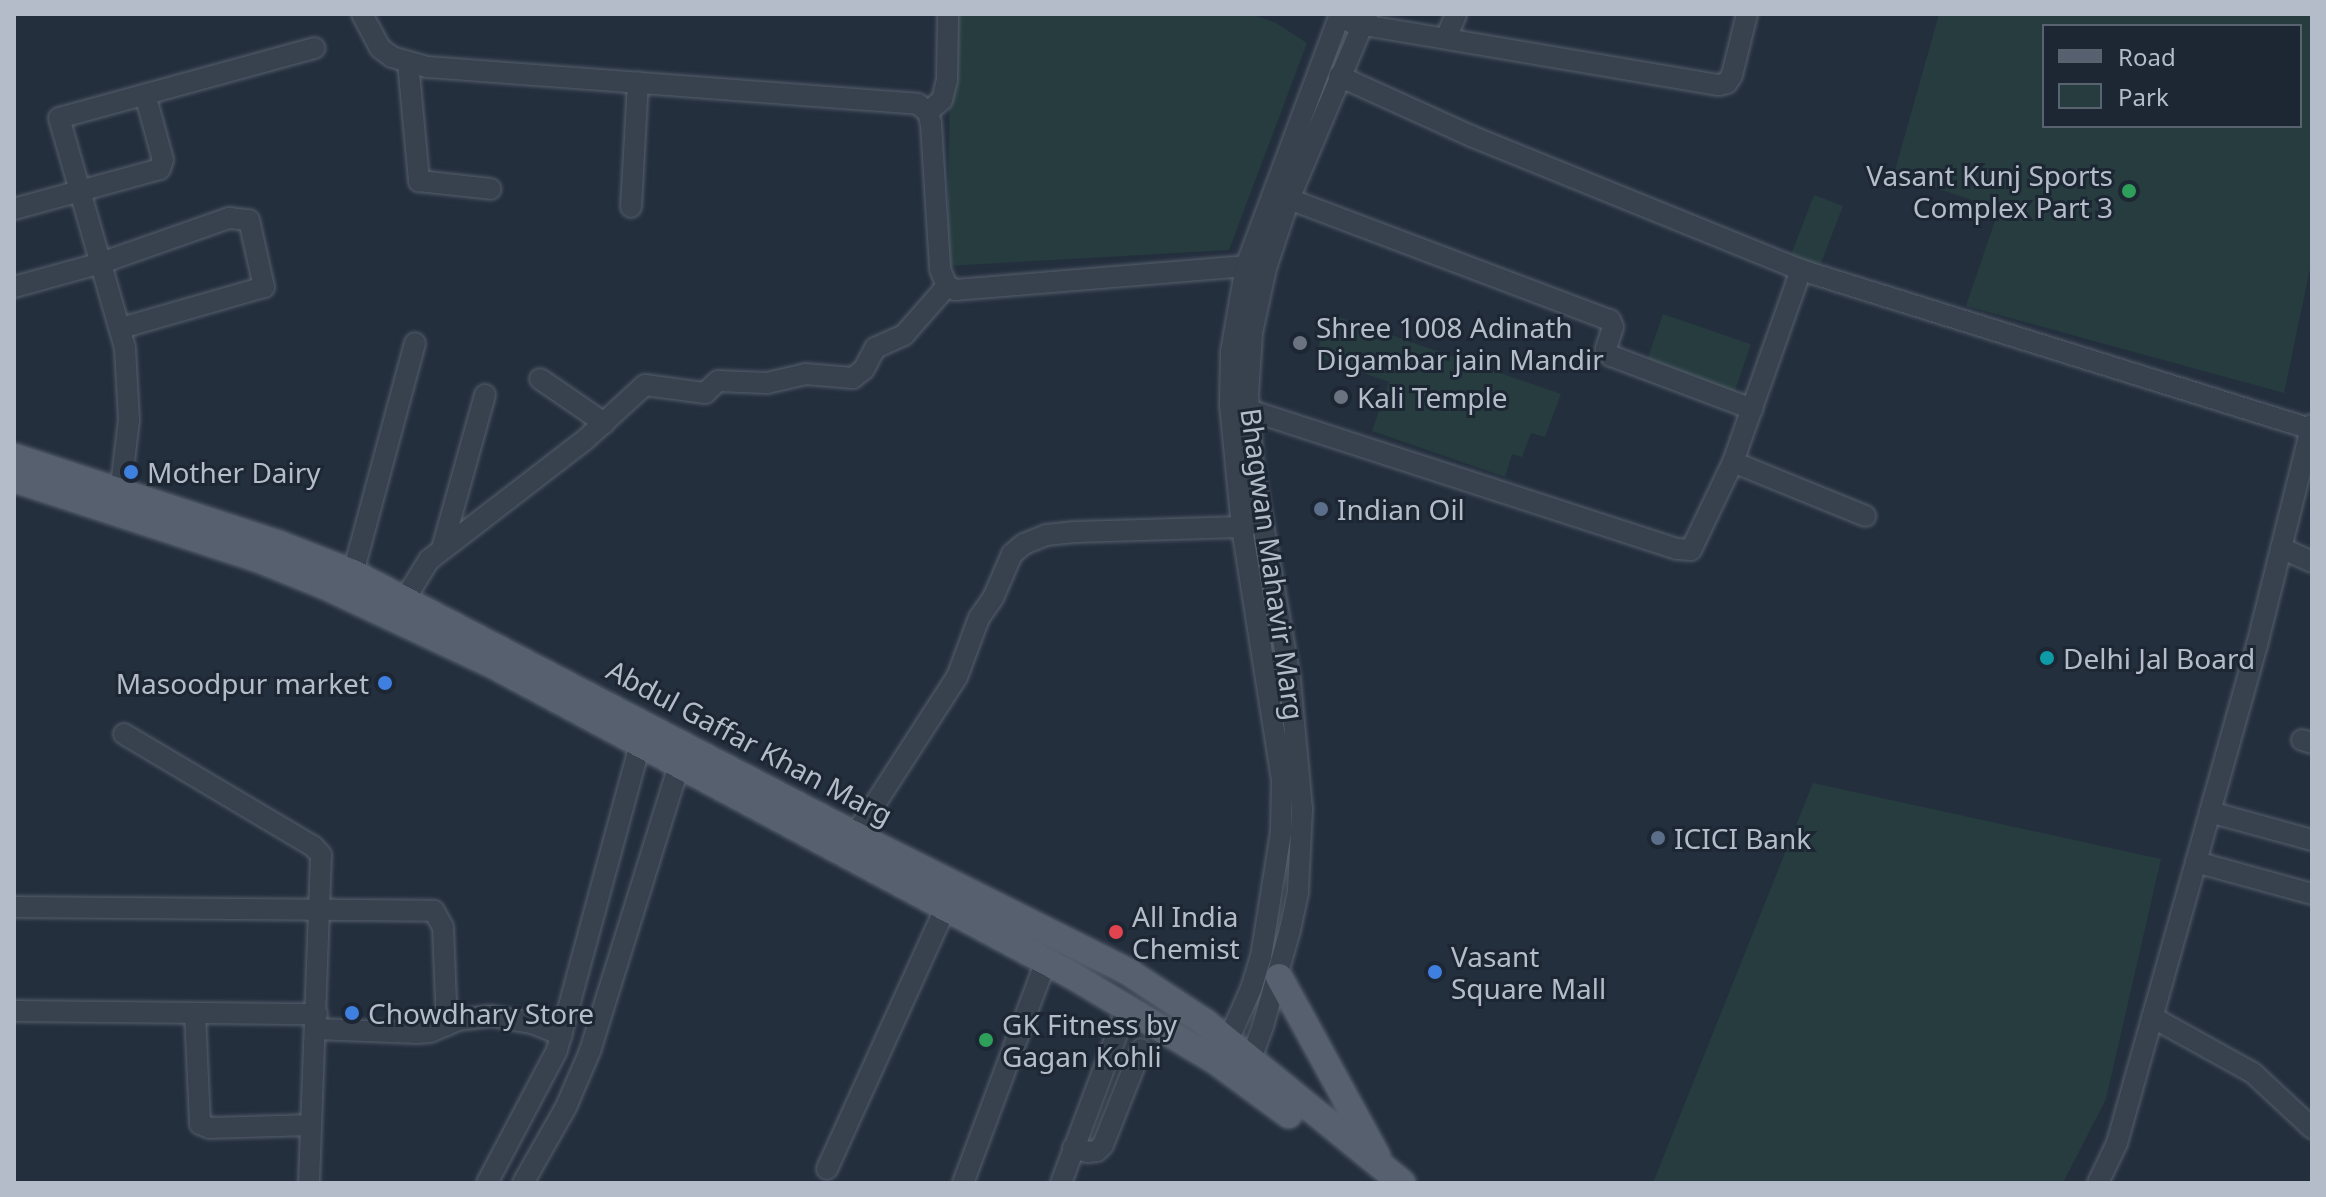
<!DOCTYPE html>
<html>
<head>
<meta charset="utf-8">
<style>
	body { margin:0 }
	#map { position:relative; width:2326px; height:1197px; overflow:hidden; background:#242f3e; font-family:"Noto Sans",sans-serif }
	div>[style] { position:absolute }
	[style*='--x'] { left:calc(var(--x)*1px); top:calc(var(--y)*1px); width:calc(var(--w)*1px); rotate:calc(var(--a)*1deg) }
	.green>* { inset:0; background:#263c3f; transform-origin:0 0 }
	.roads { filter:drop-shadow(0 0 2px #565f6c) drop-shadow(0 0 2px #565f6c) }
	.minor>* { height:20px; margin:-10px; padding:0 10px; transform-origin:10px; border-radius:10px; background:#38414e }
	.major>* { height:26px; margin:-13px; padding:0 13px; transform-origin:13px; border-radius:13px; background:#56606e }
	.dots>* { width:22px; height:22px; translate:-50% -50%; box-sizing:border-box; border:4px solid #1d2633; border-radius:50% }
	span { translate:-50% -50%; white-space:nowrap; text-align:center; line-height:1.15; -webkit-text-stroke:6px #1d2633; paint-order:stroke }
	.poi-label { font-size:28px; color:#b4bcc9 }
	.right { translate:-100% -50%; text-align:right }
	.left { translate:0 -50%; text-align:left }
	.street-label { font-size:28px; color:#b4bcc9 }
	.frame { position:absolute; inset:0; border:16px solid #b4bcc9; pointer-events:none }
	.legend { position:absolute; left:2042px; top:24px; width:260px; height:104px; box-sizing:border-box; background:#1d2633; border:2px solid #59626f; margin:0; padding:10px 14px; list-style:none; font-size:24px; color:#b4bcc9 }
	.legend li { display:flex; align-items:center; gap:16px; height:40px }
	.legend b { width:40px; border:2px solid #59626f }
</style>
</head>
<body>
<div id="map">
	<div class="green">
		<i style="clip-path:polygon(951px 14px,1251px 14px,1276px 23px,1307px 43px,1229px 250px,947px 266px)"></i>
		<i style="clip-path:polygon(evenodd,1939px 14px,2312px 14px,2312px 259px,2284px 393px,1966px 306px,1999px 209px,1894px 174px,1939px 14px,2044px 26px,2300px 26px,2300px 126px,2044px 126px,2044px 26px)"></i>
		<i style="left:1814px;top:195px;width:31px;height:66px;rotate:21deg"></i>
		<i style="clip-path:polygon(1330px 314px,1561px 394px,1545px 437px,1531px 433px,1522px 457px,1512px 454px,1505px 477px,1372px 431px,1389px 382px,1315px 356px)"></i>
		<i style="left:1663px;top:314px;width:93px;height:69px;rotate:19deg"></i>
		<i style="clip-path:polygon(1813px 783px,2161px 859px,2106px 1099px,2063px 1183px,1653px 1183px)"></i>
	</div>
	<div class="roads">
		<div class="minor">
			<i style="--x:362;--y:14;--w:38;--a:62"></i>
			<i style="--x:380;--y:48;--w:15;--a:37"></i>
			<i style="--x:392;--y:57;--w:37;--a:16"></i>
			<i style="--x:428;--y:67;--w:491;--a:4.3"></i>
			<i style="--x:918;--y:104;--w:13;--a:39"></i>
			<i style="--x:928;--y:112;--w:12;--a:76"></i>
			<i style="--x:931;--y:124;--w:145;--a:86.4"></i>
			<i style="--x:940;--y:269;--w:18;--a:68"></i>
			<i style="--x:947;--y:286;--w:10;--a:24"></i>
			<i style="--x:956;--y:290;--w:291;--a:-4.7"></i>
			<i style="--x:1352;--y:23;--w:372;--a:9.6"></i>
			<i style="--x:1719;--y:85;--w:8;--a:-14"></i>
			<i style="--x:1727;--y:83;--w:9;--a:-58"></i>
			<i style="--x:1732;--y:75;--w:63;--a:-76.2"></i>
			<i style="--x:1446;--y:38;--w:26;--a:-67"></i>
			<i style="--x:408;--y:62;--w:120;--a:84.7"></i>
			<i style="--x:419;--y:181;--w:72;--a:6.3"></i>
			<i style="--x:1339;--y:76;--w:145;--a:24.4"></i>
			<i style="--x:1471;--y:136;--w:356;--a:22.1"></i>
			<i style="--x:1801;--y:270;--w:534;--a:17.32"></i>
			<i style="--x:928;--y:112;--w:18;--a:-41"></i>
			<i style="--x:942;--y:100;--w:21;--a:-76"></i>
			<i style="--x:947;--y:80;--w:66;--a:-89.1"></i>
			<i style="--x:1289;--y:199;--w:343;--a:20.7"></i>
			<i style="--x:1610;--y:320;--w:8;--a:67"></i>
			<i style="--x:1613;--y:327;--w:23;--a:108"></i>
			<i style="--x:1606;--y:349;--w:9;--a:54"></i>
			<i style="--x:1611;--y:356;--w:151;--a:20.6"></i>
			<i style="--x:631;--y:207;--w:125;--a:-86.8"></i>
			<i style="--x:14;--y:209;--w:151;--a:-15.3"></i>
			<i style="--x:160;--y:169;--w:9;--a:-72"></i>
			<i style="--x:163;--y:160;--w:68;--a:-105.3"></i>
			<i style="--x:14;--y:287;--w:90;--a:-15.4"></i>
			<i style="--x:101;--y:263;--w:136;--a:-19.4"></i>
			<i style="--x:229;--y:218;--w:20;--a:6"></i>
			<i style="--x:249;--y:220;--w:69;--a:77.4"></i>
			<i style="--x:264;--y:287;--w:149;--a:164"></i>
			<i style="--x:540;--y:379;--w:78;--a:34.5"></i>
			<i style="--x:1249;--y:410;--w:450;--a:18"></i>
			<i style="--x:1677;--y:549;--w:14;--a:4"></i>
			<i style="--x:1691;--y:550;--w:98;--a:-64.5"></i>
			<i style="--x:1733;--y:462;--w:204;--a:-70.5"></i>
			<i style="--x:1733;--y:462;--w:143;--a:22.2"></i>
			<i style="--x:120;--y:495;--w:76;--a:-83.2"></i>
			<i style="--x:129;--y:420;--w:72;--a:-93.2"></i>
			<i style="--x:125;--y:348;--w:239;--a:-106"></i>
			<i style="--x:59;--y:118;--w:265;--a:-15.3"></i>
			<i style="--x:2281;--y:548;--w:34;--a:24"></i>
			<i style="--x:442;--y:549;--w:160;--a:-74.4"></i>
			<i style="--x:353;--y:573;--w:238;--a:-74.9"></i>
			<i style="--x:405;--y:599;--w:46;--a:-58.4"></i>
			<i style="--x:429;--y:560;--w:198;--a:-37.6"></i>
			<i style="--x:586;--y:439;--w:80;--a:-42.5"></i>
			<i style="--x:645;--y:385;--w:61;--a:7.6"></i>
			<i style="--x:705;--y:393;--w:18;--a:-43"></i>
			<i style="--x:718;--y:381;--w:49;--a:2.3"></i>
			<i style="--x:767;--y:383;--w:39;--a:-13"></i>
			<i style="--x:805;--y:374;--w:48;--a:4.8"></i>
			<i style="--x:853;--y:378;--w:14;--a:-39"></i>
			<i style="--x:864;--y:369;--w:24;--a:-62"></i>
			<i style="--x:875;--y:348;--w:32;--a:-24"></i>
			<i style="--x:904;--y:335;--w:65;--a:-48.7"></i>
			<i style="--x:124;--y:734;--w:220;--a:30.7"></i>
			<i style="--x:313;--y:846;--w:12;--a:48"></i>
			<i style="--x:321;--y:855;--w:328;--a:92.1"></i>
			<i style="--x:2302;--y:740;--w:10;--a:17"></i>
			<i style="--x:2210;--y:812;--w:106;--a:15.4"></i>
			<i style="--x:855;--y:835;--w:188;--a:-57.2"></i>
			<i style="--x:957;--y:677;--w:63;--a:-69.6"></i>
			<i style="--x:979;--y:618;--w:24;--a:-55"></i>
			<i style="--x:993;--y:598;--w:48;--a:-66.6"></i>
			<i style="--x:1012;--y:554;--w:16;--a:-40"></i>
			<i style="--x:1024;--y:544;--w:24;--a:-22"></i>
			<i style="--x:1046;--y:535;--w:29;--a:-6"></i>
			<i style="--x:1075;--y:532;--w:167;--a:-1.7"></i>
			<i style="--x:1242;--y:527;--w:14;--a:-17"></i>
			<i style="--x:2196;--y:862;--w:120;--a:15.4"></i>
			<i style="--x:14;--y:907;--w:420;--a:0.5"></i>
			<i style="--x:434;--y:911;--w:18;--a:61"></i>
			<i style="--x:443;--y:927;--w:98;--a:87.7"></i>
			<i style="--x:14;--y:1011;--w:303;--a:0.6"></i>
			<i style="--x:195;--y:1013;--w:111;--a:87.4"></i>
			<i style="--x:200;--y:1124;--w:11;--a:22"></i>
			<i style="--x:210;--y:1128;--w:101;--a:-1.7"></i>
			<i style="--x:2152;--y:1017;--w:115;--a:29"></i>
			<i style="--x:2253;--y:1073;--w:81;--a:43"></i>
			<i style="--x:316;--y:1029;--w:101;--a:2.3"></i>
			<i style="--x:417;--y:1033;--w:13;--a:-4"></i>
			<i style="--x:430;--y:1032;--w:30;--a:-23"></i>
			<i style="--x:458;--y:1020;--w:33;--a:-7"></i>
			<i style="--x:491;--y:1016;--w:42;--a:9.7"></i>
			<i style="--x:532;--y:1023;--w:32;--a:22"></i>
			<i style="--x:1222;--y:1054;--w:71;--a:-66"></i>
			<i style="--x:1251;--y:989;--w:34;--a:-73"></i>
			<i style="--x:1261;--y:957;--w:127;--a:-80.9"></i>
			<i style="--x:1281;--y:832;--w:52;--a:-88.9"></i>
			<i style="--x:1282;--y:780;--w:256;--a:-99"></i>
			<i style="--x:1242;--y:527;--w:123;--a:-95.6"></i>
			<i style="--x:1230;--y:405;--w:53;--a:-88.9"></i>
			<i style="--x:1231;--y:352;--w:87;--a:-80.1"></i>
			<i style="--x:1246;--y:266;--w:269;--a:-69.5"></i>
			<i style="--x:1243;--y:1067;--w:11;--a:-45"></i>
			<i style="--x:1251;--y:1059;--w:35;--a:-70"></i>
			<i style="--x:1263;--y:1026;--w:100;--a:-74.3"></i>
			<i style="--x:1290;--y:930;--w:40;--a:-78"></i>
			<i style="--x:1298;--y:891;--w:82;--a:-87.2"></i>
			<i style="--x:1302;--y:809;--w:131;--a:-95.3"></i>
			<i style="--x:1290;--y:679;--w:216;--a:-99.9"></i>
			<i style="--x:1253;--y:466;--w:71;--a:-94"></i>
			<i style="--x:1248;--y:395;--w:62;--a:-86.3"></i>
			<i style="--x:1252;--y:333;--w:66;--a:-77.8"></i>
			<i style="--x:1266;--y:268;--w:73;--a:-71.6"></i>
			<i style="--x:1289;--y:199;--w:201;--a:-67.1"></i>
			<i style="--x:1073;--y:1148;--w:16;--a:15"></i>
			<i style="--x:1088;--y:1152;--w:9;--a:-6"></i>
			<i style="--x:1097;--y:1151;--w:8;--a:-45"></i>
			<i style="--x:1103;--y:1145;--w:103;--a:-68.4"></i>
			<i style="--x:827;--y:1169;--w:288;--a:-65.6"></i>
			<i style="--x:487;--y:1183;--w:150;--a:-62.2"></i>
			<i style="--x:557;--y:1050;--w:316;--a:-74.8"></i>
			<i style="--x:523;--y:1183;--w:87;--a:-60.5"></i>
			<i style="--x:566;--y:1107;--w:61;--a:-66.8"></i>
			<i style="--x:590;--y:1051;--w:299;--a:-72.7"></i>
			<i style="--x:963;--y:1183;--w:237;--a:-69.5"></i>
			<i style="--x:1061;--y:1183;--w:188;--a:-69.4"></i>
			<i style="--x:2098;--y:1183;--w:44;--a:-64.6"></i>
			<i style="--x:2117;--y:1143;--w:344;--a:-74.3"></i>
			<i style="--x:2210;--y:812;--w:173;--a:-74.3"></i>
			<i style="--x:2257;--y:645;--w:227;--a:-76"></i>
		</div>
		<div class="major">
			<i style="--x:14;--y:457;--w:279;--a:18.2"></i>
			<i style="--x:279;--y:544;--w:79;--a:21.4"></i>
			<i style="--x:353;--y:573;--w:566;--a:27.56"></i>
			<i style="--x:855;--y:835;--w:308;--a:26.6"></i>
			<i style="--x:1130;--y:973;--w:91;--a:33.3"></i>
			<i style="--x:1206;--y:1023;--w:253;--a:39.2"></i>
			<i style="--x:14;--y:479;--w:251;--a:18.1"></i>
			<i style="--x:253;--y:557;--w:75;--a:21.8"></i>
			<i style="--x:323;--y:585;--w:188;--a:25.2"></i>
			<i style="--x:493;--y:665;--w:658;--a:28.2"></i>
			<i style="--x:1073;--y:976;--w:168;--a:30.8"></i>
			<i style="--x:1217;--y:1062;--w:89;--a:36.4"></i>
			<i style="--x:1279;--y:977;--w:204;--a:61.3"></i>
		</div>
	</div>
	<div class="dots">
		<i style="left:2129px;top:191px;background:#2e9e5b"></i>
		<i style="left:1300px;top:343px;background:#6b7280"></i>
		<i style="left:1341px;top:397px;background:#6b7280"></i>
		<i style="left:131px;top:472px;background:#3f7fe0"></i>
		<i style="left:1321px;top:509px;background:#5c6f8a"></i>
		<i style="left:2047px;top:658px;background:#0f9aa8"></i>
		<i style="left:385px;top:683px;background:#3f7fe0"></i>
		<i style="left:1658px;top:838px;background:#5c6f8a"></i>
		<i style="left:1116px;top:932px;background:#e0444e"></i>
		<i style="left:1435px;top:972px;background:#3f7fe0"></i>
		<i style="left:352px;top:1013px;background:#3f7fe0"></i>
		<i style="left:986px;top:1040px;background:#2e9e5b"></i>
	</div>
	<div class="poi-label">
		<span class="right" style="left:2113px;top:191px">Vasant Kunj Sports<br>Complex Part 3</span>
		<span class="left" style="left:1316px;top:343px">Shree 1008 Adinath<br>Digambar jain Mandir</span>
		<span class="left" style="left:1357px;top:397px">Kali Temple</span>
		<span class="left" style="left:147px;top:472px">Mother Dairy</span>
		<span class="left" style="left:1337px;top:509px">Indian Oil</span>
		<span class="left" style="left:2063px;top:658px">Delhi Jal Board</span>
		<span class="right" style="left:369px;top:683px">Masoodpur market</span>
		<span class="left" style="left:1674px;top:838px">ICICI Bank</span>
		<span class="left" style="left:1132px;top:932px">All India<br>Chemist</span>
		<span class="left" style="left:1451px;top:972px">Vasant<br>Square Mall</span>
		<span class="left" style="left:368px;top:1013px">Chowdhary Store</span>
		<span class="left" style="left:1002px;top:1040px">GK Fitness by<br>Gagan Kohli</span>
	</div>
	<div class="street-label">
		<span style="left:1273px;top:564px;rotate:82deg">Bhagwan Mahavir Marg</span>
		<span style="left:750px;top:742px;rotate:28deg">Abdul Gaffar Khan Marg</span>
	</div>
	<div class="frame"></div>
	<ul class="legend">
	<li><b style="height:10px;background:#56606e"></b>Road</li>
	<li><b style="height:22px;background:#263c3f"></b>Park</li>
	</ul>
</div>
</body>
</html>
